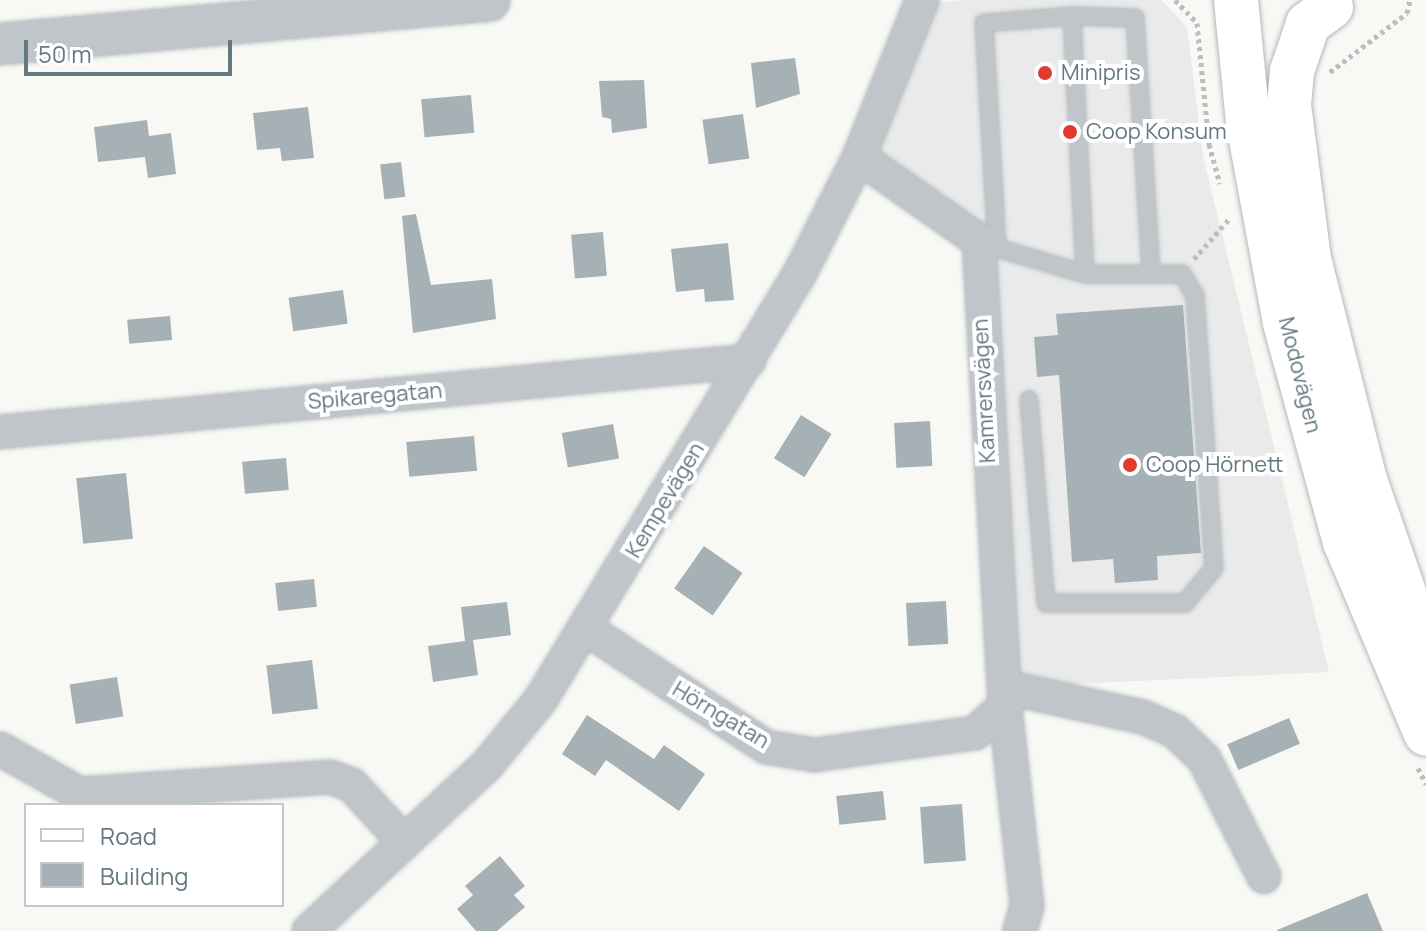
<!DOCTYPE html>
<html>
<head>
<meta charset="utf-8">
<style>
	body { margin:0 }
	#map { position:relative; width:1426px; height:931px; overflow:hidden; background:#f8f8f5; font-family:Manrope,sans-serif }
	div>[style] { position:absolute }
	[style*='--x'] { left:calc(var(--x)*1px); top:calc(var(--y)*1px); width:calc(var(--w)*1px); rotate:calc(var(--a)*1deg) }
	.built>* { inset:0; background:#e9eae9 }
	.building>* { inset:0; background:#a6b1b5; transform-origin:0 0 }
	.path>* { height:5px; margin-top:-2.5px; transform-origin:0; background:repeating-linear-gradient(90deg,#b9bec0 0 4px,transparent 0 8px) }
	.roads { filter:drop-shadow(0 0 2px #b1b9bc) drop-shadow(0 0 2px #b1b9bc) }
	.service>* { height:16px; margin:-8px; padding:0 8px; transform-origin:8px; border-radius:8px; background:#bfc5c8 }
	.minor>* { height:32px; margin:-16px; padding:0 16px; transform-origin:16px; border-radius:16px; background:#bfc5c8 }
	.tertiary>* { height:40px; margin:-20px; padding:0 20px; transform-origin:20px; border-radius:20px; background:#bfc5c8 }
	.secondary>* { height:44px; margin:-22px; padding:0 22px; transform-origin:22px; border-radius:22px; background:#fff }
	.dots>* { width:22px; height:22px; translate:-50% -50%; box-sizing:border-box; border:4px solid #fff; border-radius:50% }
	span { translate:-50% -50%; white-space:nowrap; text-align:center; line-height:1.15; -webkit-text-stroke:8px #fff; paint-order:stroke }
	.poi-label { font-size:22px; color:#637880 }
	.left { translate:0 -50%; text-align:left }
	.street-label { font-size:22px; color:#637880 }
	.legend { position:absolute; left:24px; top:803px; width:260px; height:104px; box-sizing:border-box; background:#fff; border:2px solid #c1c9cc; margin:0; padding:10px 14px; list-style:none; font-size:24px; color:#637880 }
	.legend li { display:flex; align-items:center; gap:16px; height:40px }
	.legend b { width:40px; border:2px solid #c1c9cc }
	.scale { position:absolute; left:24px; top:40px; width:208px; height:36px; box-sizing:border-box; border:4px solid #637880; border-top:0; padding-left:10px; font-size:24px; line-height:28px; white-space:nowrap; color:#637880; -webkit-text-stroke:6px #fff; paint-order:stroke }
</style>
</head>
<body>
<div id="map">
	<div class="built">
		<i style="clip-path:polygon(965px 0,1161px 0,1187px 27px,1203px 156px,1329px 672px,1004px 687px,979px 241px,859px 157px,917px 4px)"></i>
	</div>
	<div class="building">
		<i style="clip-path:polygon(795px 58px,800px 94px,756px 108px,751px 63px)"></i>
		<i style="clip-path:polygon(644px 80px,647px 128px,612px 133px,611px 119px,602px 117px,599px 81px)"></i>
		<i style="left:471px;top:95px;width:38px;height:50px;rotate:85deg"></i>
		<i style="clip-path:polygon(308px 107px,314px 158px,282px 161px,280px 148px,257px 150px,253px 113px)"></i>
		<i style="left:743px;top:114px;width:45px;height:41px;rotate:82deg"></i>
		<i style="clip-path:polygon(147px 120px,149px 136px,171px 133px,176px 174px,148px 178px,145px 157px,98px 162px,94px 127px)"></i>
		<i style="left:401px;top:162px;width:35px;height:21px;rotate:83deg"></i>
		<i style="clip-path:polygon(416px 214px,431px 285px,492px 279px,496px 319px,413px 333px,402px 216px)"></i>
		<i style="left:603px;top:232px;width:44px;height:32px;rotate:85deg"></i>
		<i style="clip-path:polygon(728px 243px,734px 300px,705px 302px,704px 289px,676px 292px,671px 249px)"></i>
		<i style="left:343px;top:290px;width:34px;height:55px;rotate:82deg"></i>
		<i style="clip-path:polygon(1183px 305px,1201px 553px,1157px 556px,1158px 580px,1115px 583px,1113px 559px,1072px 562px,1059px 375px,1037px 377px,1034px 337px,1058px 335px,1056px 314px)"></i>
		<i style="left:170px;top:316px;width:24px;height:43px;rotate:85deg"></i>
		<i style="left:801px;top:415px;width:36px;height:51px;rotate:32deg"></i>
		<i style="left:930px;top:421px;width:45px;height:36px;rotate:87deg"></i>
		<i style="left:613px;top:424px;width:35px;height:52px;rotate:80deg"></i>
		<i style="left:474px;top:436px;width:35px;height:68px;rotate:85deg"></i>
		<i style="left:286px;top:458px;width:32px;height:44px;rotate:85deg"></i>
		<i style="left:126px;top:473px;width:66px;height:50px;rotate:84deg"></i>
		<i style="left:704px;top:546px;width:47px;height:52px;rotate:35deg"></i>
		<i style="left:314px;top:579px;width:28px;height:39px;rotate:84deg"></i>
		<i style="left:946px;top:601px;width:43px;height:40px;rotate:87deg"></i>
		<i style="clip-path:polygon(507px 602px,511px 635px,473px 640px,478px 675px,433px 682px,428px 646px,465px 641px,461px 607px)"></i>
		<i style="left:312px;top:660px;width:49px;height:46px;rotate:83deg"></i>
		<i style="left:117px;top:677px;width:40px;height:48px;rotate:81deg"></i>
		<i style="clip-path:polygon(587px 715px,654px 759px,664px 745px,705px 774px,679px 811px,606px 760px,595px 776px,562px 754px)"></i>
		<i style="left:1289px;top:718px;width:28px;height:67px;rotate:67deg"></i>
		<i style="left:883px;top:791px;width:29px;height:47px;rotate:84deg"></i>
		<i style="left:962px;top:804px;width:57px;height:42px;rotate:86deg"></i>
		<i style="clip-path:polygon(500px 856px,525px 886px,514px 895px,525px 907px,497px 931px,476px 931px,457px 909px,473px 895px,465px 886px)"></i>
		<i style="clip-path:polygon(1367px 893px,1383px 931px,1277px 931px,1277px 930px)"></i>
	</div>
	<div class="path">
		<i style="--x:1175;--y:0;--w:32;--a:46"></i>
		<i style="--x:1197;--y:23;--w:122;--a:84.3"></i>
		<i style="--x:1209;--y:144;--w:41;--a:74.6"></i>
		<i style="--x:1330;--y:72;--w:97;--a:-37.5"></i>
		<i style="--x:1407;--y:13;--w:13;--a:-77"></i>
		<i style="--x:1194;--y:259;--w:55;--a:-48.7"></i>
		<i style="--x:1418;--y:768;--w:18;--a:63"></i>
	</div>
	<div class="roads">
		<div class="service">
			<i style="--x:1072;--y:16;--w:63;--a:1.8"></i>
			<i style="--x:1135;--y:18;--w:256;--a:86.4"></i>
			<i style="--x:988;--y:244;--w:10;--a:24"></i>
			<i style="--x:997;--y:248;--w:225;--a:-93.3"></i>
			<i style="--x:984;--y:23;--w:88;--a:-4.5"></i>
			<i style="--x:1072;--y:16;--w:258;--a:87.1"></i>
			<i style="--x:997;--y:248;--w:92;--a:16.5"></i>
			<i style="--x:1085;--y:274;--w:97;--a:0"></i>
			<i style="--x:1182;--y:274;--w:26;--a:59"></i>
			<i style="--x:1195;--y:296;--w:273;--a:86"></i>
			<i style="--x:1214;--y:568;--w:45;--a:129.6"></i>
			<i style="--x:1185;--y:603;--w:139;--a:180"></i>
			<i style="--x:1046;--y:603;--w:204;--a:-94.8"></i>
		</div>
		<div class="minor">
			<i style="--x:859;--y:157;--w:146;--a:35"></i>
			<i style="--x:979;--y:241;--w:466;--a:86.8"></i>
			<i style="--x:1005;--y:706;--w:201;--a:83.7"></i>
			<i style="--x:1027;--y:906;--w:26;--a:106"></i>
			<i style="--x:0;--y:432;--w:752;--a:-5.42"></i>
			<i style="--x:585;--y:628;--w:217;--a:33.3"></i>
			<i style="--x:766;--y:747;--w:49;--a:9.5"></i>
			<i style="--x:814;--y:755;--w:162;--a:-7.8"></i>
			<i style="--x:975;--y:733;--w:40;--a:-42"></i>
			<i style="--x:1004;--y:687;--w:142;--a:12.2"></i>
			<i style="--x:1143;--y:717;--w:36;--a:24"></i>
			<i style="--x:1176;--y:732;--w:39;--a:44"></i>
			<i style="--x:1204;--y:759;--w:132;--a:63"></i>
			<i style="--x:0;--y:749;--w:92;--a:29.4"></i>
			<i style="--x:80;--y:794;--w:251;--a:-3.9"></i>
			<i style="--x:330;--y:777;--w:23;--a:20"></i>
			<i style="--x:352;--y:785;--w:77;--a:47.6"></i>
			<i style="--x:309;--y:931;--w:243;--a:-43"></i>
			<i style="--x:487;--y:765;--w:85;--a:-50.7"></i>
			<i style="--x:541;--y:699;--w:499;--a:-58.7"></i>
			<i style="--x:800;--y:273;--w:130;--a:-63"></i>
			<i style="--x:859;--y:157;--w:169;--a:-68.1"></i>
		</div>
		<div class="tertiary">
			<i style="--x:0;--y:44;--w:491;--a:-5.1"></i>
		</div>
		<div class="secondary">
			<i style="--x:1236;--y:0;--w:124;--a:84.4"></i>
			<i style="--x:1248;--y:123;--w:203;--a:79.5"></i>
			<i style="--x:1285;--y:323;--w:227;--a:74.7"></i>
			<i style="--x:1345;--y:542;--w:208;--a:67.1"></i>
			<i style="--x:1331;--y:7;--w:29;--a:144"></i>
			<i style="--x:1308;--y:24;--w:50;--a:108.8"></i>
			<i style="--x:1292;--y:71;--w:34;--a:95"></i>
			<i style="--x:1289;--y:105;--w:155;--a:82.6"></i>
			<i style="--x:1309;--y:259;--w:225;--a:75.8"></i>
			<i style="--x:1364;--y:477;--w:189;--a:70.9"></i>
		</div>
	</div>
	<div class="dots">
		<i style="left:1045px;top:73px;background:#e23a2c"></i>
		<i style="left:1070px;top:132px;background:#e23a2c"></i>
		<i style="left:1130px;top:465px;background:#e23a2c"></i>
	</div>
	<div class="poi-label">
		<span class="left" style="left:1061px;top:73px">Minipris</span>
		<span class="left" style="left:1086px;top:132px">Coop Konsum</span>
		<span class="left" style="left:1146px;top:465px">Coop Hörnett</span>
	</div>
	<div class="street-label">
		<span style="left:1300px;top:375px;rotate:76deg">Modovägen</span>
		<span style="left:984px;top:391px;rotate:-93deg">Kamrersvägen</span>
		<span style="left:375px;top:396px;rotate:-5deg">Spikaregatan</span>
		<span style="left:665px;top:500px;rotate:-59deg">Kempevägen</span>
		<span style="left:721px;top:715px;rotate:31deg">Hörngatan</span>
	</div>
	<ul class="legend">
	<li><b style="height:10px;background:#fff"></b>Road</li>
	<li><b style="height:22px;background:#a6b1b5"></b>Building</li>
	</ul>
	<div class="scale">50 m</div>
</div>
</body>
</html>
